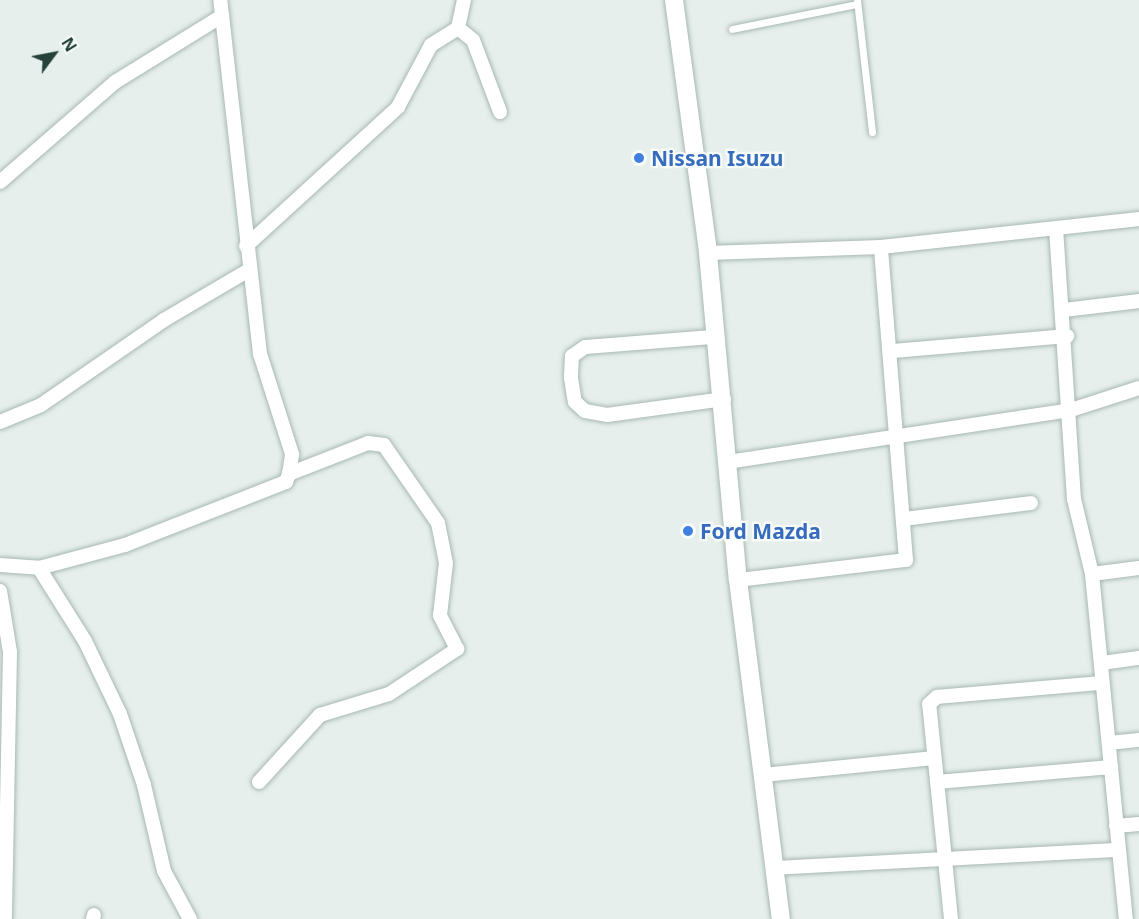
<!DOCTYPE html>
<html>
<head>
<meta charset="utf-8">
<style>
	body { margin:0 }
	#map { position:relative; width:1139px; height:919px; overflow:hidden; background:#e6efeb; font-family:"Noto Sans",sans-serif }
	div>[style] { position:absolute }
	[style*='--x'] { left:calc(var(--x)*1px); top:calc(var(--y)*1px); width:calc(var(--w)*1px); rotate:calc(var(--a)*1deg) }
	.roads { filter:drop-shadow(0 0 2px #a8b8b2) drop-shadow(0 0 2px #a8b8b2) }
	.service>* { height:7px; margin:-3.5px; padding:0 3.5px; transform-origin:3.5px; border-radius:3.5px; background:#fff }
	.minor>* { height:14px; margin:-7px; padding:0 7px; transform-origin:7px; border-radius:7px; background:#fff }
	.tertiary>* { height:18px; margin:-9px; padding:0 9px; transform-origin:9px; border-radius:9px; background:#fff }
	.dots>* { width:16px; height:16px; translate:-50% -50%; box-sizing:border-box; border:3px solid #f7fbf9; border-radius:50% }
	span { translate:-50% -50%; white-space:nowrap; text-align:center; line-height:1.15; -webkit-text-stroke:4.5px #f7fbf9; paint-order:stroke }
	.shop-label { font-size:21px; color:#366cbe; font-weight:700 }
	.left { translate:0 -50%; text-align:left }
	.north { position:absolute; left:24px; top:24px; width:60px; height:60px; -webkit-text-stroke:4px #f7fbf9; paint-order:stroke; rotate:58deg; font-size:16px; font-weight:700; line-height:24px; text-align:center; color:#24423a }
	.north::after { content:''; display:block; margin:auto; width:21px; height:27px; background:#24423a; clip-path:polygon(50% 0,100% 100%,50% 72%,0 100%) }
</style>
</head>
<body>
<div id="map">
	<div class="roads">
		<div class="service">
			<i style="--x:857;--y:0;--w:133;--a:83.5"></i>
			<i style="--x:732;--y:29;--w:127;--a:-11.3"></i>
		</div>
		<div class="minor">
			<i style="--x:458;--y:28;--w:19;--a:39"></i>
			<i style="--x:473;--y:40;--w:77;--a:69.4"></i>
			<i style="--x:0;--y:182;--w:152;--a:-41"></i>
			<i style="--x:115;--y:82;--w:126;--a:-31.7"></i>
			<i style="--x:1056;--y:228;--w:272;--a:86.2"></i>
			<i style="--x:1074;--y:499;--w:77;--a:76.5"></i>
			<i style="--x:1092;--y:574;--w:347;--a:84.4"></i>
			<i style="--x:246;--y:246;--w:206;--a:-42.4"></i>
			<i style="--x:398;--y:107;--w:70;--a:-62"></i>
			<i style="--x:431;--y:45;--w:32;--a:-32"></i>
			<i style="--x:458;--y:28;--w:29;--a:-78"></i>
			<i style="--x:708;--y:253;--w:173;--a:-2"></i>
			<i style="--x:881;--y:247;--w:260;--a:-6.2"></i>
			<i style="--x:1064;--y:310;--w:76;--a:-6.8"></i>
			<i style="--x:712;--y:337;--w:127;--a:175.5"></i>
			<i style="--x:585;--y:347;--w:16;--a:145"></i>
			<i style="--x:572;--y:356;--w:22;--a:93"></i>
			<i style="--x:571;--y:378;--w:24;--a:81"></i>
			<i style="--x:575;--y:402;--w:13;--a:42"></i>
			<i style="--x:585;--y:411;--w:22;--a:10"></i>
			<i style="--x:607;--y:415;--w:118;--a:-7.8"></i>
			<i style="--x:893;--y:351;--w:175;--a:-4.9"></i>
			<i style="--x:0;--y:422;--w:44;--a:-22.5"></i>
			<i style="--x:41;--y:405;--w:150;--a:-34.6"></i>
			<i style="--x:164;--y:320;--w:99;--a:-30.5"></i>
			<i style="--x:727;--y:462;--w:348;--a:-8.6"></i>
			<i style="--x:1071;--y:410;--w:71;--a:-17.9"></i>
			<i style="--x:904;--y:519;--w:128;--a:-7.2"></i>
			<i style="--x:0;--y:565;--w:39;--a:4"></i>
			<i style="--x:39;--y:568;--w:89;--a:-15"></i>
			<i style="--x:125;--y:545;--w:173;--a:-21.4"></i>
			<i style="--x:286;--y:482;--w:9;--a:-69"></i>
			<i style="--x:289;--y:474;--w:20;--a:-81"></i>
			<i style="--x:292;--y:454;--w:105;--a:-107.7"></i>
			<i style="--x:260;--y:354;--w:356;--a:-96.4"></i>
			<i style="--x:39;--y:568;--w:86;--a:57.8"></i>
			<i style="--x:85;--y:641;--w:81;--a:64.4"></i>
			<i style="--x:120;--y:714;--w:75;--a:71.3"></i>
			<i style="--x:144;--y:785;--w:88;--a:76.9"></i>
			<i style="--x:164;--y:871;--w:55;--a:61.6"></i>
			<i style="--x:1092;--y:574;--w:47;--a:-7.3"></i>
			<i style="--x:738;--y:580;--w:169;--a:-6.8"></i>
			<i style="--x:906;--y:560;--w:314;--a:-94.6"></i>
			<i style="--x:0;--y:591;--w:62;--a:80.7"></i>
			<i style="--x:10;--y:652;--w:267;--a:91.1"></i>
			<i style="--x:1102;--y:663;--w:37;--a:-8"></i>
			<i style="--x:1109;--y:743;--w:30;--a:-6"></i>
			<i style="--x:763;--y:775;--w:172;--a:-5.7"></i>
			<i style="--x:259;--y:782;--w:91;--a:-47.7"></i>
			<i style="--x:320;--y:715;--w:72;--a:-16.9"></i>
			<i style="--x:389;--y:694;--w:82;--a:-33.5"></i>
			<i style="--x:457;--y:649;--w:38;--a:-117"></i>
			<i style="--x:440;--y:615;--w:52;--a:-83.4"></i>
			<i style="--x:446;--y:563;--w:41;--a:-101.3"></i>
			<i style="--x:438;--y:523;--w:95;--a:-124.7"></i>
			<i style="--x:384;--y:445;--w:16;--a:-173"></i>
			<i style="--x:368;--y:443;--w:85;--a:158.6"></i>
			<i style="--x:937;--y:782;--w:175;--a:-4.9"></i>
			<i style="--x:1116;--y:826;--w:23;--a:-5"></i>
			<i style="--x:773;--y:868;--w:345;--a:-3"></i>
			<i style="--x:93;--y:919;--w:4;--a:-76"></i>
			<i style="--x:951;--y:919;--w:216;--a:-95.8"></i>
			<i style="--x:929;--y:704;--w:11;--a:-41"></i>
			<i style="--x:937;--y:697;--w:164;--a:-4.9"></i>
		</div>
		<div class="tertiary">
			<i style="--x:674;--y:0;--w:255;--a:82.3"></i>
			<i style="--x:708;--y:253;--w:328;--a:84.8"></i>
			<i style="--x:738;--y:580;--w:342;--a:82.8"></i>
		</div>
	</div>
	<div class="dots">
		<i style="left:639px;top:158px;background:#3f7fe0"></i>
		<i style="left:688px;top:531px;background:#3f7fe0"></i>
	</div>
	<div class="shop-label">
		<span class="left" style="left:651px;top:158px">Nissan Isuzu</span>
		<span class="left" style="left:700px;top:531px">Ford Mazda</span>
	</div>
	<div class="north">N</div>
</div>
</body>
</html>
